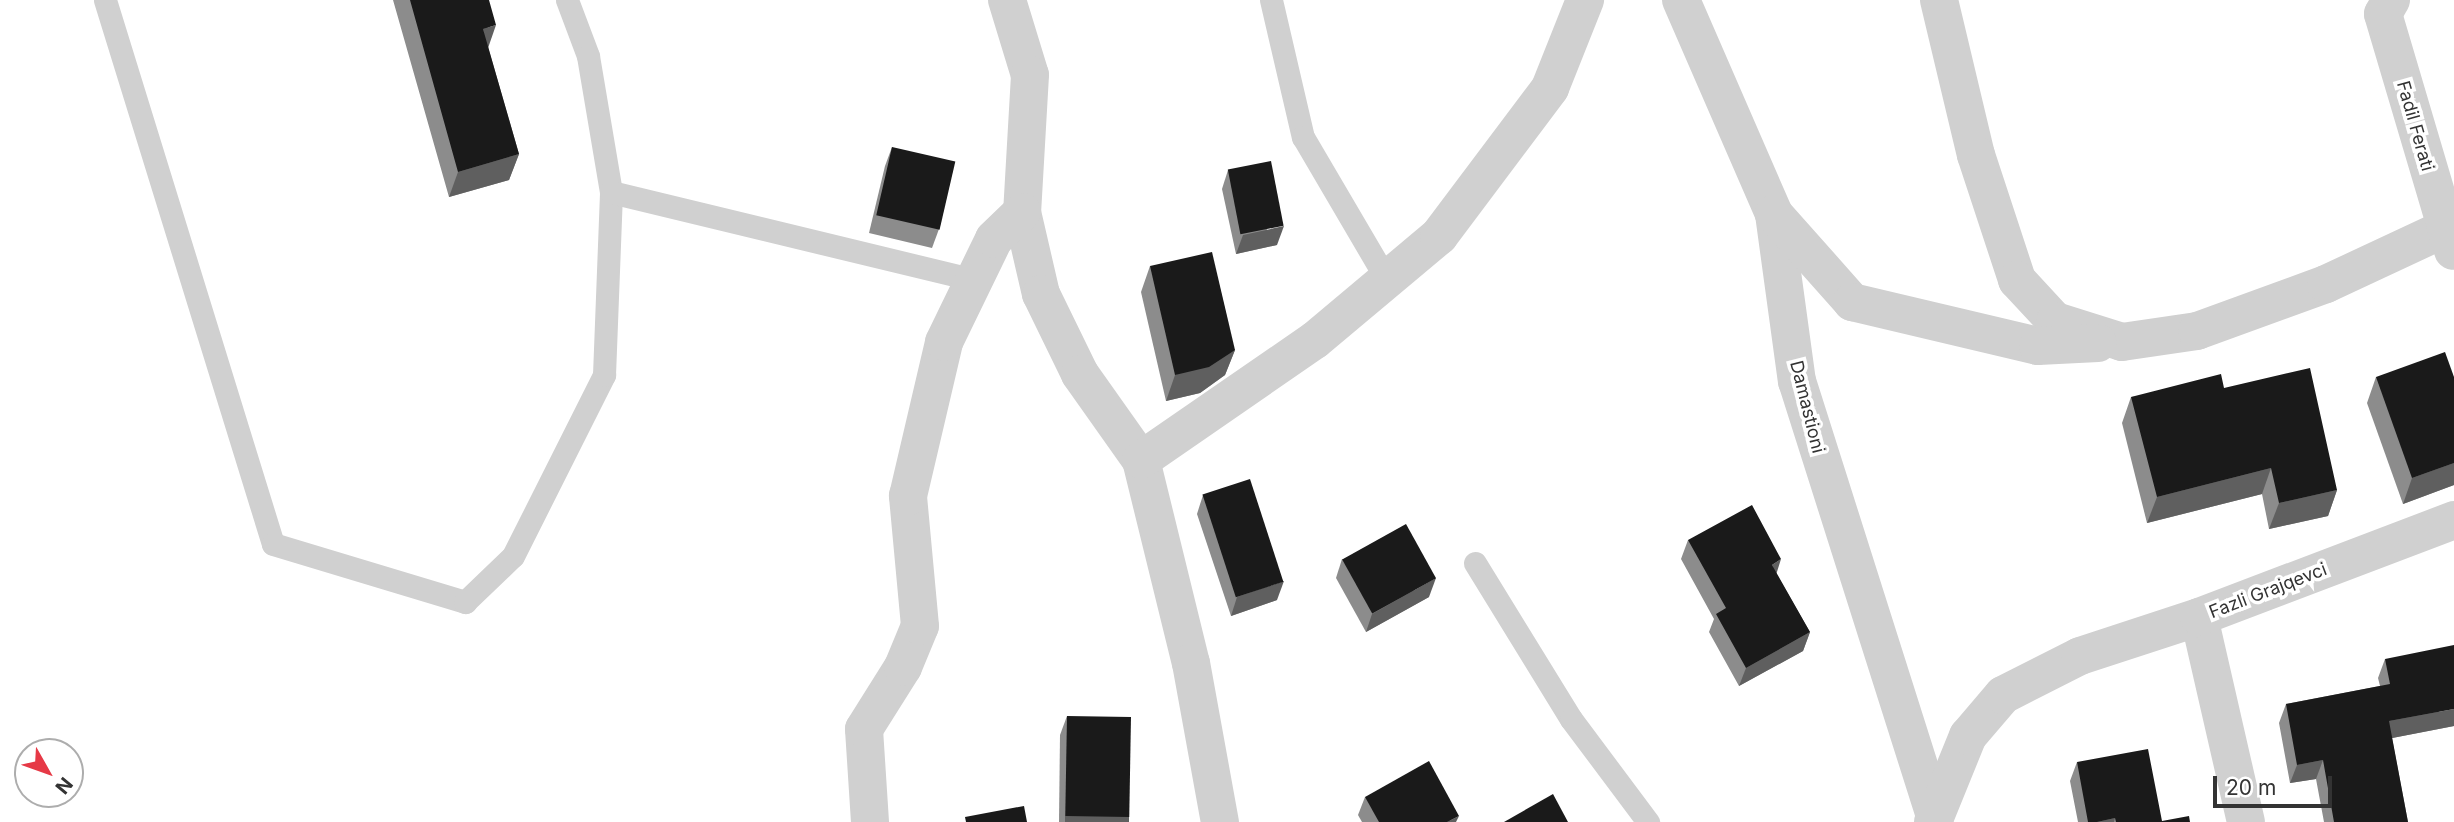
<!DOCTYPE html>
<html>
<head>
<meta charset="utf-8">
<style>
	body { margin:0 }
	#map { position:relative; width:2454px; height:822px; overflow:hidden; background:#fff; font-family:Inter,sans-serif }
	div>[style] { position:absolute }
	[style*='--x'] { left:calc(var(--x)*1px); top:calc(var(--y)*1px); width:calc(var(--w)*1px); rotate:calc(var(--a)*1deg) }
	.service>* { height:23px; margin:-11.5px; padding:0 11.5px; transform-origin:11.5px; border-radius:11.5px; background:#d0d0d0 }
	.minor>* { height:38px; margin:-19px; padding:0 19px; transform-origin:19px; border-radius:19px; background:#d0d0d0 }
	.wall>* { inset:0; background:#8c8c8c }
	.shaded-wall>* { inset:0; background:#5f5f5f; transform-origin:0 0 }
	.building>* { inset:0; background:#1a1a1a; transform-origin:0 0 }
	span { translate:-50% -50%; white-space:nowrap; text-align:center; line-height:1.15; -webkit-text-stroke:7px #fff; paint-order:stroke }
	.street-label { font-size:18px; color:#333 }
	.north { position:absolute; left:14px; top:738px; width:70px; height:70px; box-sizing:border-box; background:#fff; border:2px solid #adadad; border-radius:50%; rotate:130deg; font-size:19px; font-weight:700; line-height:28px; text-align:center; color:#333 }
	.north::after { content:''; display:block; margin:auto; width:24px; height:32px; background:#e63946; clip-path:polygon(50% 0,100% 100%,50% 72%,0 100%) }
	.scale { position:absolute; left:2213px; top:776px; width:119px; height:32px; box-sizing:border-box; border:4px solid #333; border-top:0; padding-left:9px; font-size:21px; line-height:24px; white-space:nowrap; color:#333; -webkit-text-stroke:5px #fff; paint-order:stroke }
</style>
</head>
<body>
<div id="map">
	<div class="service">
		<i style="--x:105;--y:0;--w:569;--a:72.84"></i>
		<i style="--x:273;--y:544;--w:201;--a:16.8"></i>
		<i style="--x:465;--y:602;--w:66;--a:-43.8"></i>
		<i style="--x:513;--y:556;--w:203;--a:-63.3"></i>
		<i style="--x:604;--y:375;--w:183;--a:-87.8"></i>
		<i style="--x:567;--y:0;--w:60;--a:69.4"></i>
		<i style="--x:588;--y:56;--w:138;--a:80.4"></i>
		<i style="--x:611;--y:192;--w:374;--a:13.6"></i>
		<i style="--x:1271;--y:0;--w:141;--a:76.9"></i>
		<i style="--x:1303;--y:137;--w:166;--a:59.6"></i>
		<i style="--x:1475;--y:563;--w:183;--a:58.4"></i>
		<i style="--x:1571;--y:719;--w:129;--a:53.2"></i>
	</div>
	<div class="minor">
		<i style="--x:1007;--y:0;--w:78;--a:73"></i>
		<i style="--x:1030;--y:75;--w:137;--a:93.3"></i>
		<i style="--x:1022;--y:212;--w:84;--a:77"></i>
		<i style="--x:1041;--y:294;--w:89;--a:64"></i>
		<i style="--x:1080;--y:374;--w:105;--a:54.7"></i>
		<i style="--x:1141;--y:460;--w:209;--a:76.2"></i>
		<i style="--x:1191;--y:663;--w:162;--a:79.7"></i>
		<i style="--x:1681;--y:0;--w:233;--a:66.5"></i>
		<i style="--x:1774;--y:214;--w:169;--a:82.2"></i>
		<i style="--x:1797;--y:381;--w:457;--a:72.4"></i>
		<i style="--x:1939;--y:0;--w:159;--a:76.6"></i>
		<i style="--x:1976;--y:155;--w:132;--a:71.8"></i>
		<i style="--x:2017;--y:280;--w:56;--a:47.2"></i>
		<i style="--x:2055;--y:321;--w:70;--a:17.4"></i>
		<i style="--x:2122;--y:342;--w:76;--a:-8.3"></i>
		<i style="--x:2197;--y:331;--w:137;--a:-20"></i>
		<i style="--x:2326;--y:284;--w:130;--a:-25"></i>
		<i style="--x:2391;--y:0;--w:16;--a:120"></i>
		<i style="--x:2383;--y:14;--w:247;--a:73.5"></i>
		<i style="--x:1774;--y:214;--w:118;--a:48.4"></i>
		<i style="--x:1852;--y:302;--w:191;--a:13.3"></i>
		<i style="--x:2038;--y:346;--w:60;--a:-2.9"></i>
		<i style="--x:1141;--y:460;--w:211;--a:-34.6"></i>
		<i style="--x:1315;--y:340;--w:162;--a:-40"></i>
		<i style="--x:1439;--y:236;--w:185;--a:-53.1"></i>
		<i style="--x:1550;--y:88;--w:95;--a:-68.3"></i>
		<i style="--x:2199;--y:617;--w:210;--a:77.1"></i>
		<i style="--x:870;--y:822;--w:93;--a:-93.7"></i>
		<i style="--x:864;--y:729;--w:73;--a:-57.8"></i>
		<i style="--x:903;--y:667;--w:44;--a:-67.5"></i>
		<i style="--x:920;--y:626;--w:131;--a:-95.3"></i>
		<i style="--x:908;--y:496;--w:158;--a:-76.8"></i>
		<i style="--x:944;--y:342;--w:114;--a:-64.1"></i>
		<i style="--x:994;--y:239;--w:39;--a:-44"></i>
		<i style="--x:1933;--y:822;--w:93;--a:-67.9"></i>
		<i style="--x:1968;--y:736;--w:54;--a:-49.5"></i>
		<i style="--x:2003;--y:695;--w:86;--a:-26.9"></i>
		<i style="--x:2080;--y:656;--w:125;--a:-18.1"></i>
		<i style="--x:2199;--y:617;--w:273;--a:-20.8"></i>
	</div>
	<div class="wall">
		<i style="clip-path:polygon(393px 0,489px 0,488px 47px,519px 154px,509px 180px,449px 197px)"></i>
		<i style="clip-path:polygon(892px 147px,939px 229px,932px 248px,869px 233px,885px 166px)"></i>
		<i style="clip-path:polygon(1228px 170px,1277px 245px,1236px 254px,1222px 189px)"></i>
		<i style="clip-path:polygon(1150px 266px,1235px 350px,1225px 375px,1200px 393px,1166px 401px,1141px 292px)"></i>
		<i style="clip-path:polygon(2376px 377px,2454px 377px,2454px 485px,2403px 504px,2367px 403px)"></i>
		<i style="clip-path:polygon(2224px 388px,2337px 490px,2328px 516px,2269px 529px,2262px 494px,2147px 523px,2122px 423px,2131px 397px)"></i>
		<i style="clip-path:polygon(1203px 495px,1277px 600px,1231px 616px,1197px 514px)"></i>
		<i style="clip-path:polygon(1688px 540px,1776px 573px,1810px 632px,1803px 651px,1739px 686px,1709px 632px,1714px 619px,1681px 559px)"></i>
		<i style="clip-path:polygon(1342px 559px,1429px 597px,1366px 632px,1336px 578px)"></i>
		<i style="clip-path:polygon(2385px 659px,2454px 726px,2392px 738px,2408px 822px,2324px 822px,2316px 779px,2290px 783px,2279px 723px,2286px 704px,2380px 686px,2378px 678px)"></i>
		<i style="clip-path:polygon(1067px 716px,1127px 822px,1059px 822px,1060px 735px)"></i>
		<i style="clip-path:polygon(2077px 762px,2162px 821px,2190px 822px,2078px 822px,2070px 781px)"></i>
		<i style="clip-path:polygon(1365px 797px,1456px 822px,1362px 822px,1358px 815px)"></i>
	</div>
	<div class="shaded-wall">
		<i style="clip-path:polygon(496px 25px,487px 51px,483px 29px)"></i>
		<i style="clip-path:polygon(519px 154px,509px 180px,449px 197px,458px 172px)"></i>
		<i style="clip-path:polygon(1284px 226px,1277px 245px,1236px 254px,1243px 235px)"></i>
		<i style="clip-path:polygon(1235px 350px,1225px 375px,1200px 393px,1166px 401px,1175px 375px)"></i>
		<i style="clip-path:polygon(2454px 463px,2454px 485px,2403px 504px,2412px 478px)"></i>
		<i style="clip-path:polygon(2271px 468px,2262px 494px,2147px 523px,2157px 497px)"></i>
		<i style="clip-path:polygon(2337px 490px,2328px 516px,2269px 529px,2279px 503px)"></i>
		<i style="clip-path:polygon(1781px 559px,1775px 578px,1772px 565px)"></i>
		<i style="clip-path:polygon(1436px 578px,1429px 597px,1366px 632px,1372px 614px)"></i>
		<i style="clip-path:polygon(1284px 581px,1277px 600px,1231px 616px,1237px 597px)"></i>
		<i style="clip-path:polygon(1810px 632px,1803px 651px,1739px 686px,1746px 668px)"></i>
		<i style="clip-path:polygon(2454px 709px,2454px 726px,2382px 740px,2389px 721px)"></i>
		<i style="clip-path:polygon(2323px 760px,2316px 779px,2290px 783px,2297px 765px)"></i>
		<i style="left:1065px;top:816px;width:64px;height:6px"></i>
		<i style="clip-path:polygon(1459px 816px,1456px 822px,1447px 822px)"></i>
		<i style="clip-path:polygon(2115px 818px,2114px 822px,2097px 822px)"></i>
	</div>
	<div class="building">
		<i style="clip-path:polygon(410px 0,489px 0,496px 25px,483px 29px,519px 154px,458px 172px)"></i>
		<i style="left:892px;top:147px;width:65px;height:70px;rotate:13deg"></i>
		<i style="left:1271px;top:161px;width:66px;height:44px;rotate:79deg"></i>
		<i style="clip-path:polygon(1212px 252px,1235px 350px,1209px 367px,1175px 375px,1150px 266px)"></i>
		<i style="clip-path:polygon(2445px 352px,2454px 377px,2454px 463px,2412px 478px,2376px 377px)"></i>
		<i style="clip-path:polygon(2310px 368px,2337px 490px,2279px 503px,2271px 468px,2157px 497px,2131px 397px,2221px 374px,2224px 388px)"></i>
		<i style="left:1250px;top:479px;width:108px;height:50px;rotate:72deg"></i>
		<i style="clip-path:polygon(1752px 505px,1781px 559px,1772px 565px,1810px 632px,1746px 668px,1716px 614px,1726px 608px,1688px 540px)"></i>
		<i style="left:1406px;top:524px;width:62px;height:73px;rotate:61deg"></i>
		<i style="clip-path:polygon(2454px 645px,2454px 709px,2389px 721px,2408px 822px,2334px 822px,2323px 760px,2297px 765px,2286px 704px,2390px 684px,2385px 659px)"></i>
		<i style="left:1067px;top:716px;width:64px;height:100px;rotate:1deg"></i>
		<i style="clip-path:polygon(2148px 749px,2162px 821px,2189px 816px,2190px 822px,2116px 822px,2115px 818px,2097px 822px,2088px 822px,2077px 762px)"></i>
		<i style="clip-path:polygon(1429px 761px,1459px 816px,1447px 822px,1379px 822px,1365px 797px)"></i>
		<i style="clip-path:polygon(1553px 794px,1568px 822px,1504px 822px)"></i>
		<i style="clip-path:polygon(1024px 806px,1027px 822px,966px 822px,965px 817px)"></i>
	</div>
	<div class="street-label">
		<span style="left:2415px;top:126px;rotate:74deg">Fadil Ferati</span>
		<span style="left:1807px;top:407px;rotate:76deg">Damastioni</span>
		<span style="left:2268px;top:591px;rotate:-21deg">Fazli Grajqevci</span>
	</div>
	<div class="north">N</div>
	<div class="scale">20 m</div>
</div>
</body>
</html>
